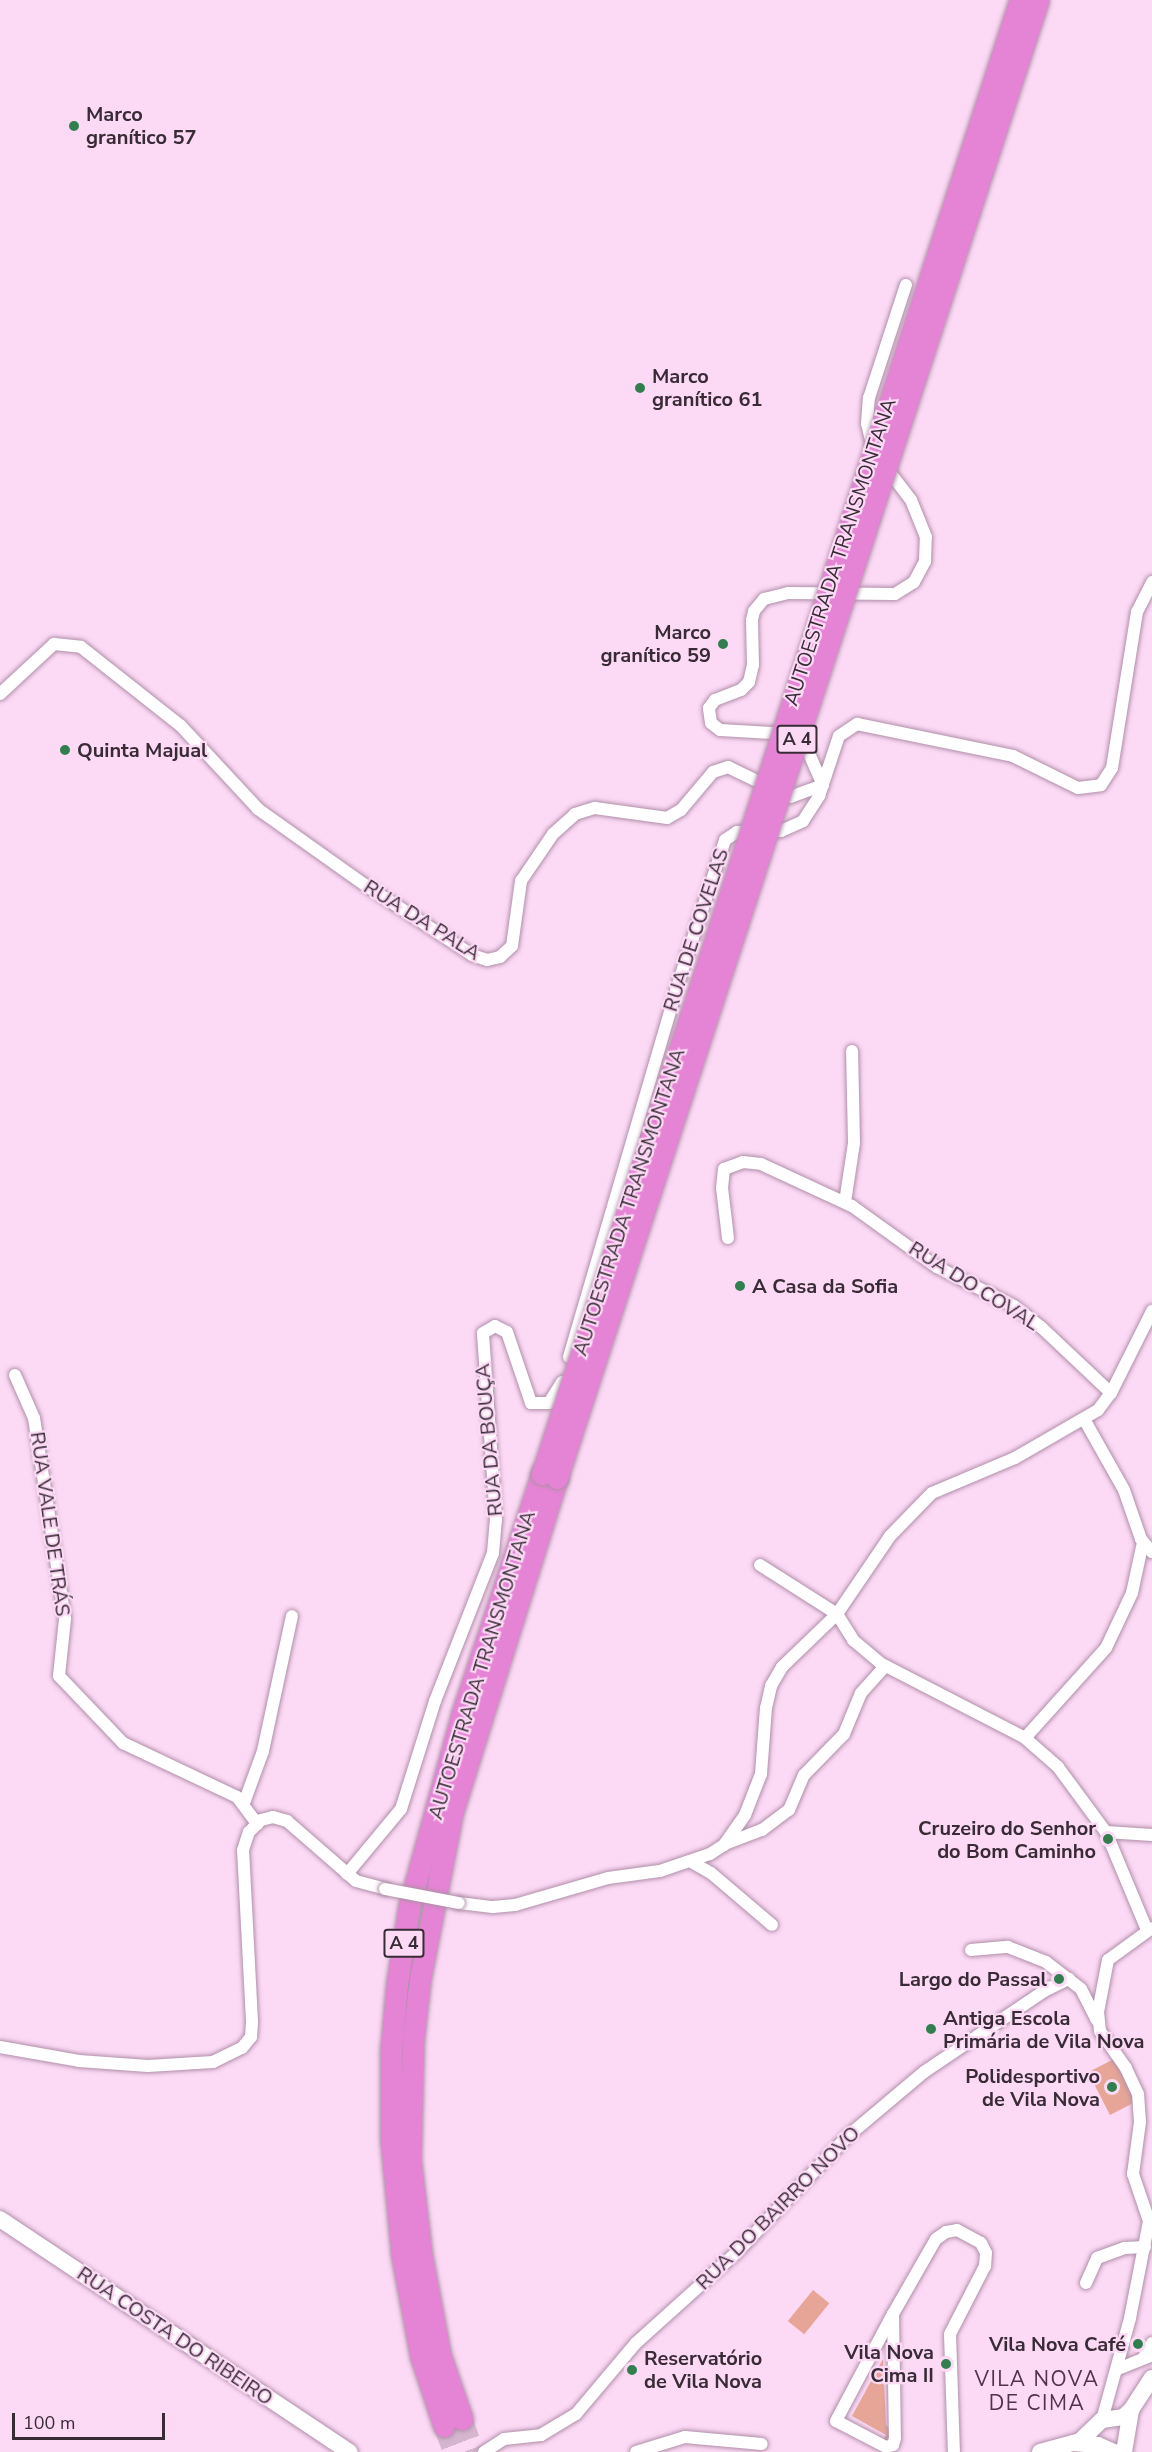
<!DOCTYPE html>
<html>
<head>
<meta charset="utf-8">
<style>
	body { margin:0 }
	#map { position:relative; width:1152px; height:2452px; overflow:hidden; background:#fcd9f5; font-family:"Nunito Sans",sans-serif }
	div>[style] { position:absolute }
	[style*='--x'] { left:calc(var(--x)*1px); top:calc(var(--y)*1px); width:calc(var(--w)*1px); rotate:calc(var(--a)*1deg) }
	.green>* { inset:0; background:#e6a597; transform-origin:0 0 }
	.motorway-tunnel>* { height:21px; margin-top:-10.5px; transform-origin:0; background:repeating-linear-gradient(90deg,#d5b6cf 0 21px,transparent 0 31px) }
	.roads { filter:drop-shadow(0 0 2px #b08fa9) drop-shadow(0 0 2px #b08fa9) }
	.minor>* { height:12px; margin:-6px; padding:0 6px; transform-origin:6px; border-radius:6px; background:#fff }
	.secondary>* { height:16px; margin:-8px; padding:0 8px; transform-origin:8px; border-radius:8px; background:#fff }
	.motorway>* { height:21px; margin:-10.5px; padding:0 10.5px; transform-origin:10.5px; border-radius:10.5px; background:#e584d5 }
	.bridges { filter:drop-shadow(0 0 2px #b08fa9) drop-shadow(0 0 2px #b08fa9) }
	.minor-bridge>* { height:12px; margin:-6px; padding:0 6px; transform-origin:6px; border-radius:6px; background:#fff }
	.motorway-bridge>* { height:21px; margin:-10.5px; padding:0 10.5px; transform-origin:10.5px; border-radius:10.5px; background:#e584d5 }
	.dots>* { width:16px; height:16px; translate:-50% -50%; box-sizing:border-box; border:3px solid #fcd9f5; border-radius:50% }
	span { translate:-50% -50%; white-space:nowrap; text-align:center; line-height:1.15; -webkit-text-stroke:4.5px #fcd9f5; paint-order:stroke }
	.shield-label span { padding:2px 4px; background:#fcd9f5; border:2px solid; border-radius:4px; -webkit-text-stroke-width:0 }
	.shield-label { font-size:18px; color:#382b36; font-weight:700 }
	.poi-label { font-size:20px; color:#382b36; font-weight:700 }
	.left { translate:0 -50%; text-align:left }
	.right { translate:-100% -50%; text-align:right }
	.street-label { font-size:20px; color:#382b36 }
	.neighbourhood-label { font-size:21px; color:#4f334a; letter-spacing:1.5px }
	.scale { position:absolute; left:12px; top:2413px; width:153px; height:27px; box-sizing:border-box; border:3px solid #382b36; border-top:0; padding-left:8px; font-size:18px; line-height:21px; white-space:nowrap; color:#382b36; -webkit-text-stroke:4px #fcd9f5; paint-order:stroke }
</style>
</head>
<body>
<div id="map">
	<div class="green">
		<i style="left:1114px;top:2059px;width:48px;height:29px;rotate:63deg"></i>
		<i style="left:813px;top:2290px;width:21px;height:40px;rotate:39deg"></i>
		<i style="clip-path:polygon(883px 2359px,886px 2425px,894px 2435px,892px 2441px,882px 2442px,886px 2435px,852px 2416px)"></i>
	</div>
	<div class="motorway-tunnel">
		<i style="--x:462;--y:2419;--w:35;--a:70"></i>
		<i style="--x:444;--y:2426;--w:28;--a:69"></i>
	</div>
	<div class="roads">
		<div class="minor">
			<i style="--x:873;--y:449;--w:26;--a:-103"></i>
			<i style="--x:867;--y:424;--w:26;--a:-86"></i>
			<i style="--x:869;--y:398;--w:119;--a:-71.9"></i>
			<i style="--x:0;--y:694;--w:74;--a:-42.8"></i>
			<i style="--x:54;--y:644;--w:27;--a:6"></i>
			<i style="--x:81;--y:647;--w:127;--a:38.3"></i>
			<i style="--x:181;--y:726;--w:113;--a:47.1"></i>
			<i style="--x:258;--y:809;--w:131;--a:35.4"></i>
			<i style="--x:365;--y:885;--w:128;--a:33.2"></i>
			<i style="--x:472;--y:955;--w:16;--a:18"></i>
			<i style="--x:487;--y:960;--w:13;--a:-13"></i>
			<i style="--x:500;--y:957;--w:16;--a:-43"></i>
			<i style="--x:512;--y:946;--w:66;--a:-82.1"></i>
			<i style="--x:521;--y:881;--w:57;--a:-55.8"></i>
			<i style="--x:553;--y:834;--w:30;--a:-42"></i>
			<i style="--x:575;--y:814;--w:21;--a:-17"></i>
			<i style="--x:595;--y:808;--w:73;--a:7.9"></i>
			<i style="--x:667;--y:818;--w:16;--a:-30"></i>
			<i style="--x:681;--y:810;--w:50;--a:-49.9"></i>
			<i style="--x:713;--y:772;--w:16;--a:-18"></i>
			<i style="--x:728;--y:767;--w:69;--a:25.8"></i>
			<i style="--x:790;--y:797;--w:35;--a:-20"></i>
			<i style="--x:823;--y:785;--w:37;--a:-114"></i>
			<i style="--x:808;--y:751;--w:16;--a:-130"></i>
			<i style="--x:798;--y:739;--w:10;--a:-151"></i>
			<i style="--x:789;--y:734;--w:69;--a:-176.7"></i>
			<i style="--x:720;--y:730;--w:11;--a:-142"></i>
			<i style="--x:711;--y:723;--w:15;--a:-98"></i>
			<i style="--x:709;--y:708;--w:10;--a:-53"></i>
			<i style="--x:715;--y:700;--w:28;--a:-21"></i>
			<i style="--x:741;--y:690;--w:11;--a:-45"></i>
			<i style="--x:749;--y:682;--w:17;--a:-77"></i>
			<i style="--x:753;--y:665;--w:45;--a:-91.3"></i>
			<i style="--x:752;--y:620;--w:9;--a:-77"></i>
			<i style="--x:754;--y:611;--w:16;--a:-50"></i>
			<i style="--x:764;--y:599;--w:25;--a:-14"></i>
			<i style="--x:788;--y:593;--w:107;--a:0.5"></i>
			<i style="--x:895;--y:594;--w:22;--a:-32"></i>
			<i style="--x:914;--y:582;--w:24;--a:-62"></i>
			<i style="--x:925;--y:561;--w:24;--a:-88"></i>
			<i style="--x:926;--y:537;--w:40;--a:-112"></i>
			<i style="--x:911;--y:500;--w:43;--a:-127.4"></i>
			<i style="--x:845;--y:1202;--w:60;--a:-81.3"></i>
			<i style="--x:854;--y:1143;--w:92;--a:-91.2"></i>
			<i style="--x:728;--y:1238;--w:50;--a:-96.8"></i>
			<i style="--x:722;--y:1188;--w:19;--a:-84"></i>
			<i style="--x:724;--y:1169;--w:20;--a:-20"></i>
			<i style="--x:743;--y:1162;--w:18;--a:6"></i>
			<i style="--x:761;--y:1164;--w:100;--a:24.8"></i>
			<i style="--x:852;--y:1206;--w:105;--a:35.7"></i>
			<i style="--x:937;--y:1267;--w:86;--a:26.9"></i>
			<i style="--x:1014;--y:1306;--w:34;--a:38"></i>
			<i style="--x:1041;--y:1327;--w:96;--a:43.3"></i>
			<i style="--x:569;--y:1357;--w:382;--a:-73.7"></i>
			<i style="--x:676;--y:990;--w:158;--a:-71.9"></i>
			<i style="--x:725;--y:840;--w:14;--a:-34"></i>
			<i style="--x:737;--y:832;--w:44;--a:-1.3"></i>
			<i style="--x:781;--y:831;--w:24;--a:-24"></i>
			<i style="--x:803;--y:821;--w:30;--a:-57"></i>
			<i style="--x:819;--y:796;--w:63;--a:-71.6"></i>
			<i style="--x:839;--y:736;--w:22;--a:-34"></i>
			<i style="--x:857;--y:724;--w:159;--a:11.6"></i>
			<i style="--x:1013;--y:756;--w:72;--a:26.2"></i>
			<i style="--x:1078;--y:788;--w:23;--a:-7"></i>
			<i style="--x:1101;--y:785;--w:20;--a:-57"></i>
			<i style="--x:1112;--y:768;--w:158;--a:-80.9"></i>
			<i style="--x:1137;--y:612;--w:34;--a:-63"></i>
			<i style="--x:15;--y:1375;--w:47;--a:66.2"></i>
			<i style="--x:34;--y:1418;--w:203;--a:81.2"></i>
			<i style="--x:65;--y:1619;--w:57;--a:96"></i>
			<i style="--x:59;--y:1676;--w:93;--a:46.3"></i>
			<i style="--x:123;--y:1743;--w:126;--a:25.3"></i>
			<i style="--x:237;--y:1797;--w:34;--a:53"></i>
			<i style="--x:1084;--y:1419;--w:81;--a:60.6"></i>
			<i style="--x:1124;--y:1490;--w:52;--a:70.9"></i>
			<i style="--x:1141;--y:1539;--w:17;--a:50"></i>
			<i style="--x:760;--y:1565;--w:91;--a:32.5"></i>
			<i style="--x:837;--y:1614;--w:31;--a:58"></i>
			<i style="--x:853;--y:1640;--w:35;--a:40"></i>
			<i style="--x:880;--y:1663;--w:163;--a:27.3"></i>
			<i style="--x:1025;--y:1738;--w:44;--a:41.3"></i>
			<i style="--x:1058;--y:1767;--w:81;--a:53.6"></i>
			<i style="--x:1106;--y:1832;--w:106;--a:67.3"></i>
			<i style="--x:1025;--y:1738;--w:121;--a:-48"></i>
			<i style="--x:1106;--y:1648;--w:61;--a:-64.7"></i>
			<i style="--x:1132;--y:1593;--w:52;--a:-77.8"></i>
			<i style="--x:244;--y:1803;--w:55;--a:-69.9"></i>
			<i style="--x:263;--y:1751;--w:138;--a:-77.9"></i>
			<i style="--x:1106;--y:1832;--w:46;--a:3.7"></i>
			<i style="--x:725;--y:1844;--w:40;--a:-21"></i>
			<i style="--x:762;--y:1830;--w:34;--a:-37"></i>
			<i style="--x:789;--y:1810;--w:38;--a:-67"></i>
			<i style="--x:804;--y:1775;--w:57;--a:-45.7"></i>
			<i style="--x:844;--y:1734;--w:44;--a:-67.5"></i>
			<i style="--x:861;--y:1693;--w:36;--a:-48"></i>
			<i style="--x:690;--y:1861;--w:24;--a:30"></i>
			<i style="--x:711;--y:1873;--w:80;--a:40.4"></i>
			<i style="--x:347;--y:1874;--w:85;--a:-50.3"></i>
			<i style="--x:401;--y:1809;--w:113;--a:-72.5"></i>
			<i style="--x:435;--y:1701;--w:159;--a:-68.6"></i>
			<i style="--x:493;--y:1553;--w:33;--a:-85"></i>
			<i style="--x:496;--y:1520;--w:187;--a:-94"></i>
			<i style="--x:483;--y:1333;--w:14;--a:-30"></i>
			<i style="--x:495;--y:1326;--w:13;--a:27"></i>
			<i style="--x:507;--y:1332;--w:75;--a:71.3"></i>
			<i style="--x:531;--y:1403;--w:18;--a:0"></i>
			<i style="--x:549;--y:1403;--w:25;--a:-58"></i>
			<i style="--x:459;--y:1903;--w:34;--a:7"></i>
			<i style="--x:493;--y:1907;--w:22;--a:-5"></i>
			<i style="--x:515;--y:1905;--w:97;--a:-16.2"></i>
			<i style="--x:608;--y:1878;--w:52;--a:-7.7"></i>
			<i style="--x:660;--y:1871;--w:53;--a:-18.8"></i>
			<i style="--x:710;--y:1854;--w:17;--a:-33"></i>
			<i style="--x:724;--y:1845;--w:37;--a:-55"></i>
			<i style="--x:745;--y:1815;--w:44;--a:-68.7"></i>
			<i style="--x:761;--y:1774;--w:66;--a:-85.7"></i>
			<i style="--x:766;--y:1708;--w:23;--a:-77"></i>
			<i style="--x:771;--y:1686;--w:22;--a:-60"></i>
			<i style="--x:782;--y:1667;--w:76;--a:-43.9"></i>
			<i style="--x:837;--y:1614;--w:94;--a:-55.8"></i>
			<i style="--x:890;--y:1536;--w:60;--a:-45.7"></i>
			<i style="--x:932;--y:1493;--w:90;--a:-22.9"></i>
			<i style="--x:1015;--y:1458;--w:96;--a:-30"></i>
			<i style="--x:1098;--y:1410;--w:21;--a:-53"></i>
			<i style="--x:1111;--y:1393;--w:92;--a:-63.4"></i>
			<i style="--x:971;--y:1950;--w:37;--a:-5"></i>
			<i style="--x:1008;--y:1947;--w:41;--a:21.5"></i>
			<i style="--x:1046;--y:1962;--w:44;--a:37.6"></i>
			<i style="--x:1081;--y:1989;--w:35;--a:63"></i>
			<i style="--x:0;--y:2047;--w:80;--a:10"></i>
			<i style="--x:79;--y:2061;--w:69;--a:4.1"></i>
			<i style="--x:148;--y:2066;--w:65;--a:-3.5"></i>
			<i style="--x:213;--y:2062;--w:32;--a:-26"></i>
			<i style="--x:242;--y:2048;--w:14;--a:-51"></i>
			<i style="--x:251;--y:2037;--w:16;--a:-86"></i>
			<i style="--x:252;--y:2021;--w:171;--a:-93"></i>
			<i style="--x:243;--y:1850;--w:19;--a:-72"></i>
			<i style="--x:249;--y:1832;--w:17;--a:-45"></i>
			<i style="--x:261;--y:1820;--w:12;--a:-14"></i>
			<i style="--x:273;--y:1817;--w:15;--a:16"></i>
			<i style="--x:287;--y:1821;--w:91;--a:41"></i>
			<i style="--x:356;--y:1881;--w:30;--a:15"></i>
			<i style="--x:1086;--y:2283;--w:27;--a:-66"></i>
			<i style="--x:1097;--y:2258;--w:30;--a:-20"></i>
			<i style="--x:1125;--y:2248;--w:20;--a:-3"></i>
			<i style="--x:893;--y:2314;--w:124;--a:89.1"></i>
			<i style="--x:895;--y:2438;--w:7;--a:106"></i>
			<i style="--x:893;--y:2445;--w:7;--a:164"></i>
			<i style="--x:886;--y:2447;--w:56;--a:-152.5"></i>
			<i style="--x:836;--y:2421;--w:121;--a:-62"></i>
			<i style="--x:893;--y:2314;--w:86;--a:-60.2"></i>
			<i style="--x:936;--y:2239;--w:12;--a:-35"></i>
			<i style="--x:946;--y:2232;--w:11;--a:-10"></i>
			<i style="--x:957;--y:2230;--w:27;--a:28"></i>
			<i style="--x:981;--y:2243;--w:11;--a:63"></i>
			<i style="--x:986;--y:2253;--w:13;--a:94"></i>
			<i style="--x:985;--y:2266;--w:76;--a:117.2"></i>
			<i style="--x:950;--y:2334;--w:118;--a:88.1"></i>
			<i style="--x:1144;--y:2357;--w:16;--a:-60"></i>
			<i style="--x:1118;--y:2369;--w:37;--a:-22"></i>
			<i style="--x:1102;--y:2420;--w:106;--a:-74.6"></i>
			<i style="--x:1130;--y:2318;--w:99;--a:-78.9"></i>
			<i style="--x:1149;--y:2221;--w:50;--a:-108.8"></i>
			<i style="--x:1133;--y:2174;--w:52;--a:-82.3"></i>
			<i style="--x:1140;--y:2122;--w:28;--a:-94"></i>
			<i style="--x:1138;--y:2094;--w:29;--a:-115"></i>
			<i style="--x:1126;--y:2068;--w:45;--a:-125.1"></i>
			<i style="--x:1100;--y:2031;--w:19;--a:-96"></i>
			<i style="--x:1098;--y:2012;--w:53;--a:-79.1"></i>
			<i style="--x:1108;--y:1960;--w:54;--a:-36"></i>
			<i style="--x:484;--y:2452;--w:24;--a:-33"></i>
			<i style="--x:504;--y:2439;--w:37;--a:-6"></i>
			<i style="--x:541;--y:2435;--w:41;--a:-31"></i>
			<i style="--x:576;--y:2414;--w:93;--a:-49.8"></i>
			<i style="--x:636;--y:2343;--w:136;--a:-42"></i>
			<i style="--x:737;--y:2252;--w:161;--a:-46.3"></i>
			<i style="--x:848;--y:2136;--w:99;--a:-40.1"></i>
			<i style="--x:924;--y:2072;--w:145;--a:-34"></i>
			<i style="--x:1044;--y:1991;--w:28;--a:-26"></i>
			<i style="--x:636;--y:2452;--w:51;--a:-17"></i>
			<i style="--x:685;--y:2437;--w:77;--a:5.2"></i>
		</div>
		<div class="secondary">
			<i style="--x:0;--y:2219;--w:420;--a:33.7"></i>
			<i style="--x:1074;--y:2443;--w:24;--a:5"></i>
			<i style="--x:1098;--y:2445;--w:17;--a:24"></i>
			<i style="--x:1040;--y:2452;--w:41;--a:-15.4"></i>
			<i style="--x:1080;--y:2441;--w:30;--a:-44"></i>
			<i style="--x:1102;--y:2420;--w:21;--a:-8"></i>
			<i style="--x:1123;--y:2417;--w:11;--a:-41"></i>
			<i style="--x:1124;--y:2452;--w:43;--a:-80.5"></i>
			<i style="--x:1131;--y:2410;--w:38;--a:-57"></i>
		</div>
		<div class="motorway">
			<i style="--x:462;--y:2419;--w:68;--a:-109"></i>
			<i style="--x:440;--y:2355;--w:104;--a:-100.6"></i>
			<i style="--x:421;--y:2253;--w:95;--a:-96.7"></i>
			<i style="--x:410;--y:2159;--w:119;--a:-88.6"></i>
			<i style="--x:413;--y:2040;--w:62;--a:-83.6"></i>
			<i style="--x:420;--y:1978;--w:168;--a:-79"></i>
			<i style="--x:452;--y:1813;--w:351;--a:-72.6"></i>
			<i style="--x:444;--y:2426;--w:73;--a:-108.4"></i>
			<i style="--x:421;--y:2357;--w:104;--a:-100.6"></i>
			<i style="--x:402;--y:2255;--w:118;--a:-95.4"></i>
			<i style="--x:391;--y:2138;--w:87;--a:-90"></i>
			<i style="--x:391;--y:2051;--w:67;--a:-84.9"></i>
			<i style="--x:397;--y:1984;--w:78;--a:-81.1"></i>
			<i style="--x:409;--y:1907;--w:200;--a:-74.6"></i>
			<i style="--x:462;--y:1714;--w:253;--a:-71.6"></i>
		</div>
	</div>
	<div class="bridges">
		<div class="minor-bridge">
			<i style="--x:385;--y:1889;--w:75;--a:10.7"></i>
		</div>
		<div class="motorway-bridge">
			<i style="--x:542;--y:1474;--w:1550;--a:-72.03"></i>
			<i style="--x:557;--y:1478;--w:1554;--a:-71.97"></i>
		</div>
	</div>
	<div class="dots">
		<i style="left:74px;top:126px;background:#317f4e"></i>
		<i style="left:640px;top:388px;background:#317f4e"></i>
		<i style="left:723px;top:644px;background:#317f4e"></i>
		<i style="left:65px;top:750px;background:#317f4e"></i>
		<i style="left:740px;top:1286px;background:#317f4e"></i>
		<i style="left:1108px;top:1839px;background:#317f4e"></i>
		<i style="left:1059px;top:1979px;background:#317f4e"></i>
		<i style="left:931px;top:2029px;background:#317f4e"></i>
		<i style="left:1112px;top:2087px;background:#317f4e"></i>
		<i style="left:1138px;top:2344px;background:#317f4e"></i>
		<i style="left:946px;top:2364px;background:#317f4e"></i>
		<i style="left:632px;top:2370px;background:#317f4e"></i>
	</div>
	<div class="shield-label">
		<span style="left:797px;top:739px">A 4</span>
		<span style="left:404px;top:1943px">A 4</span>
	</div>
	<div class="poi-label">
		<span class="left" style="left:86px;top:126px">Marco<br>granítico 57</span>
		<span class="left" style="left:652px;top:388px">Marco<br>granítico 61</span>
		<span class="right" style="left:711px;top:644px">Marco<br>granítico 59</span>
		<span class="left" style="left:77px;top:750px">Quinta Majual</span>
		<span class="left" style="left:752px;top:1286px">A Casa da Sofia</span>
		<span class="right" style="left:1096px;top:1840px">Cruzeiro do Senhor<br>do Bom Caminho</span>
		<span class="right" style="left:1047px;top:1979px">Largo do Passal</span>
		<span class="left" style="left:943px;top:2030px">Antiga Escola<br>Primária de Vila Nova</span>
		<span class="right" style="left:1100px;top:2088px">Polidesportivo<br>de Vila Nova</span>
		<span class="right" style="left:1126px;top:2344px">Vila Nova Café</span>
		<span class="right" style="left:934px;top:2364px">Vila Nova<br>Cima II</span>
		<span class="left" style="left:644px;top:2370px">Reservatório<br>de Vila Nova</span>
	</div>
	<div class="street-label">
		<span style="left:840px;top:552px;rotate:-72deg">AUTOESTRADA TRANSMONTANA</span>
		<span style="left:422px;top:920px;rotate:32deg">RUA DA PALA</span>
		<span style="left:696px;top:930px;rotate:-72deg">RUA DE COVELAS</span>
		<span style="left:629px;top:1202px;rotate:-72deg">AUTOESTRADA TRANSMONTANA</span>
		<span style="left:974px;top:1286px;rotate:32deg">RUA DO COVAL</span>
		<span style="left:489px;top:1440px;rotate:-95deg">RUA DA BOUÇA</span>
		<span style="left:50px;top:1524px;rotate:82deg">RUA VALE DE TRÁS</span>
		<span style="left:482px;top:1665px;rotate:-73deg">AUTOESTRADA TRANSMONTANA</span>
		<span style="left:778px;top:2208px;rotate:-45deg">RUA DO BAIRRO NOVO</span>
		<span style="left:175px;top:2336px;rotate:34deg">RUA COSTA DO RIBEIRO</span>
	</div>
	<div class="neighbourhood-label">
		<span style="left:1037px;top:2391px">VILA NOVA<br>DE CIMA</span>
	</div>
	<div class="scale">100 m</div>
</div>
</body>
</html>
